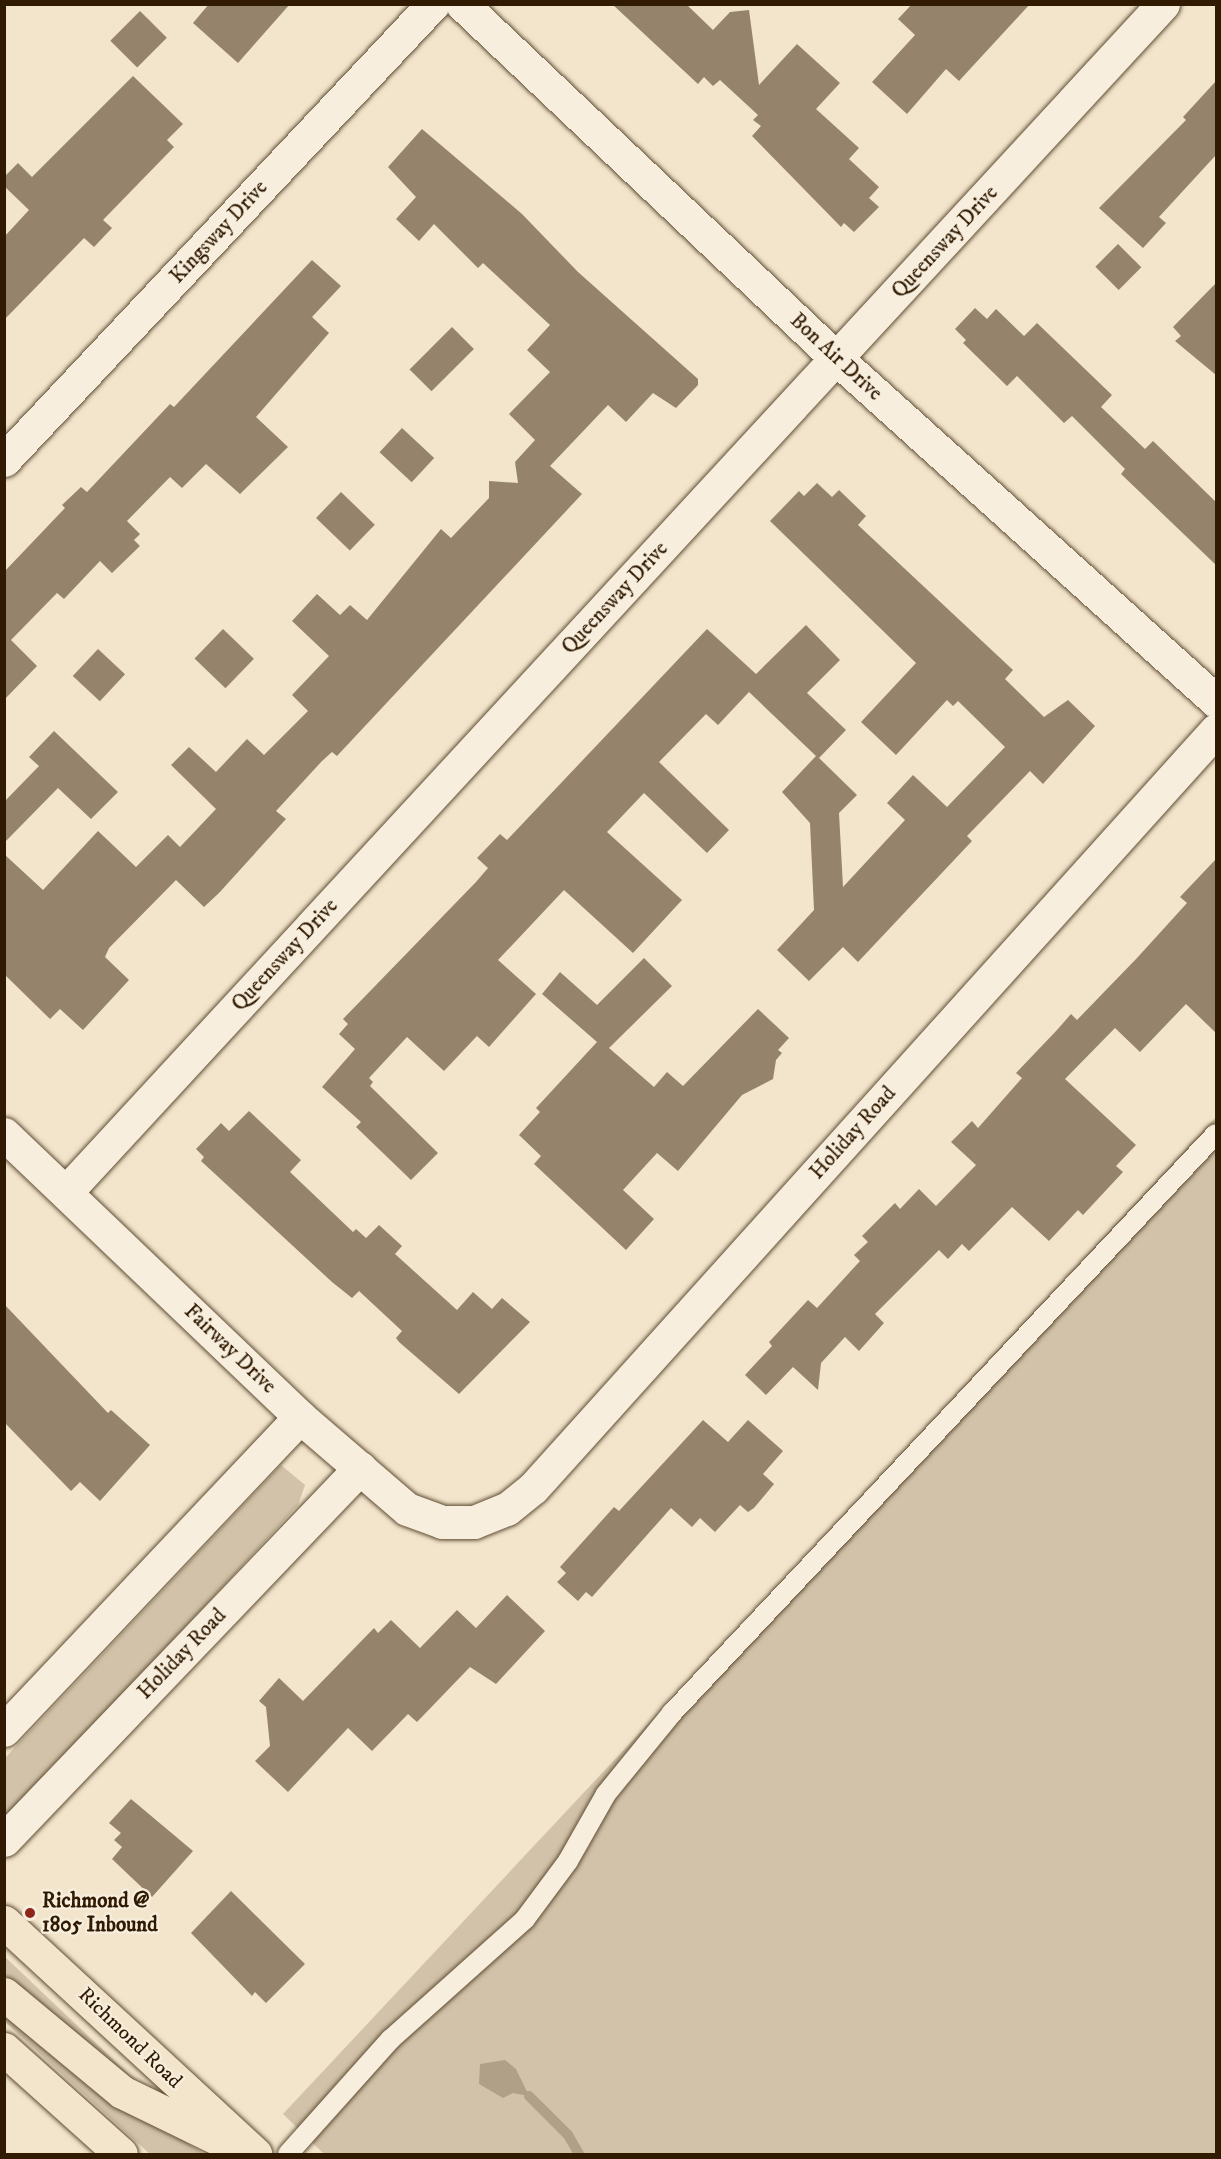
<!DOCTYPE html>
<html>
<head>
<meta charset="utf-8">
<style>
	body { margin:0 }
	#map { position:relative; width:1221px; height:2159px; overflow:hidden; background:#f2e5cc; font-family:"IM FELL DW Pica",serif }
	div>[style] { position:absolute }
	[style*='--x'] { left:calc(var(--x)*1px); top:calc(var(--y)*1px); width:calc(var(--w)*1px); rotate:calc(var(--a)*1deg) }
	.green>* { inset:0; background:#d1c2a9 }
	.water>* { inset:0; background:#b0a087 }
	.stream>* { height:10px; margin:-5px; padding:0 5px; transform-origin:5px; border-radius:5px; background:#b0a087 }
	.building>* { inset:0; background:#95846b; transform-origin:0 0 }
	.roads { filter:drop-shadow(0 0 2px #604d34) drop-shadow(0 0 2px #604d34) }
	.service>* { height:20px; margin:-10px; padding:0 10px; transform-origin:10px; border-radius:10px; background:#f7eede }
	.minor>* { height:33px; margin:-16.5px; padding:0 16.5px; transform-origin:16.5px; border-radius:16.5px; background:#f7eede }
	.primary>* { height:33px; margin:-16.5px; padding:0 16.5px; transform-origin:16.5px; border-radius:16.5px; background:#f2e5cc }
	.dots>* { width:16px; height:16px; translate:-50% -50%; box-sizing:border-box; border:3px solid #f7eede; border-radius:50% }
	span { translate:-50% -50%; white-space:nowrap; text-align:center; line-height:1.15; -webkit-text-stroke:4.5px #f7eede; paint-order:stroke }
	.street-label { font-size:21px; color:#301a01 }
	.poi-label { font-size:21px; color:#301a01; font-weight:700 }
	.left { translate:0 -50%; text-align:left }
	.frame { position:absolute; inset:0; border:6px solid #301a01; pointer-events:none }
</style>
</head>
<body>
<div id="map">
	<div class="green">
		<i style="clip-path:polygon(1216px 1117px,1216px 2154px,324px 2154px,283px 2114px)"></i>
		<i style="clip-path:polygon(281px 1465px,305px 1485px,298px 1505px,5px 1823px,4px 1759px)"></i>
		<i style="clip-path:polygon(4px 1956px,140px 2085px,94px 2058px,5px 1975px)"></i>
		<i style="clip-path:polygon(4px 2004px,87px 2078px,204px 2154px,150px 2154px,5px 2022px)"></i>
	</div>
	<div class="water">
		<i style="clip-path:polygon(505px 2060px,516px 2069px,529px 2096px,513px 2093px,503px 2098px,479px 2084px,480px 2064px)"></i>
	</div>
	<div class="stream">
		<i style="--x:529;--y:2096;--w:55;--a:45"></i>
		<i style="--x:568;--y:2135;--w:22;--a:60"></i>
	</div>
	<div class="building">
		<i style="clip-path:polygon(209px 4px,290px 4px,238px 63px,193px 23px)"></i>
		<i style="clip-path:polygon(612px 4px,686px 4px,713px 30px,730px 12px,749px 10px,759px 85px,797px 44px,840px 83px,816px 109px,859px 148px,849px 159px,879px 187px,869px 198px,879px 207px,854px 232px,844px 223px,841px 227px,752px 136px,761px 126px,753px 120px,758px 115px,720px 80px,713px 86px,704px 77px,698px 84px)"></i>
		<i style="clip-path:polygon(912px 4px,1030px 4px,959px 81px,946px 69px,907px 114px,872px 82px,915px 35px,898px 19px)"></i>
		<i style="left:140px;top:11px;width:38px;height:42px;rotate:45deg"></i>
		<i style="clip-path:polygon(133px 76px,183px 124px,167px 140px,174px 147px,103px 220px,112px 228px,94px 247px,84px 238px,4px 320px,4px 237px,29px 210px,4px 186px,4px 177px,18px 163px,32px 177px)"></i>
		<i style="clip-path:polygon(1216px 81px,1216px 155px,1159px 217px,1166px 223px,1143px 248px,1099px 208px,1186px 120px,1183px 117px)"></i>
		<i style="clip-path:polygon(422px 129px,522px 214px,578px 272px,698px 379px,698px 385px,676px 408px,653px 393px,626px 422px,608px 405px,550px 466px,582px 494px,337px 756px,332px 752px,322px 761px,276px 811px,286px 819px,219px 893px,204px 907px,176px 880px,109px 948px,105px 957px,129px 980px,83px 1030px,60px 1009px,50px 1019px,4px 974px,4px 854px,43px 890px,98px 831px,136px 867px,168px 835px,180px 847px,216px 809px,171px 765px,189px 747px,216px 772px,247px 739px,264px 755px,308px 711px,292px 695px,329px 656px,292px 621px,317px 594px,340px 615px,350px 605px,367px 620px,441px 529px,451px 538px,489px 498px,489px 481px,518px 483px,515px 462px,535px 440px,509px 414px,550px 372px,527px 350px,550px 325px,483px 263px,478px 268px,434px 224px,419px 241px,396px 219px,416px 197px,388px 167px)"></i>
		<i style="left:1118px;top:244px;width:33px;height:32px;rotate:45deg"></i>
		<i style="clip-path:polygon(312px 260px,341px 286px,312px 317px,329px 333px,256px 417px,288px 447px,240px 494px,206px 464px,182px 488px,170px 477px,127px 521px,140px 534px,134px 540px,140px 546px,112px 573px,100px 561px,64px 599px,57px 593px,11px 640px,37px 666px,4px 700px,4px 572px,65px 508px,62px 505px,81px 487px,87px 492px,170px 404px,174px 407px)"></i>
		<i style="clip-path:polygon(1216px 283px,1216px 375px,1175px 341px,1181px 336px,1173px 327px)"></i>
		<i style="clip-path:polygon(975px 308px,987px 319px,996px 309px,1024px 336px,1037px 323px,1112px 395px,1101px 407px,1145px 449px,1153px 441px,1216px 502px,1216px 565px,1121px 474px,1125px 469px,1072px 416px,1064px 423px,1017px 376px,1007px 386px,963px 343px,966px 340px,955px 329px)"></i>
		<i style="left:452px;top:327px;width:31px;height:60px;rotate:45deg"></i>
		<i style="left:402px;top:428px;width:44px;height:33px;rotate:43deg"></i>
		<i style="clip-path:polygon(817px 483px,832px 497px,839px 490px,866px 516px,858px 525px,1013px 670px,1005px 679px,1044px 717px,1068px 700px,1095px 726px,1043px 784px,1030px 771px,967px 836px,972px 841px,858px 962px,843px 947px,809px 981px,777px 950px,814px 910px,810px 823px,782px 792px,816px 756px,749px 692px,718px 725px,706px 714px,659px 762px,729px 830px,707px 853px,644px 793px,607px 832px,682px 900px,633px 953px,564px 890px,498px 960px,536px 994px,489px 1047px,477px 1036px,444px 1071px,407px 1037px,369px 1078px,373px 1082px,370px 1086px,438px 1153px,411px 1180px,356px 1127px,361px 1122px,322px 1087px,355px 1049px,339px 1034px,348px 1024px,343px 1019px,476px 882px,488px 868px,477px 858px,500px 834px,507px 840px,707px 629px,756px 674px,806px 625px,840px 660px,807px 693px,846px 730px,819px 758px,857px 795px,839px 813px,843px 887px,905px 820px,887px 803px,913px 775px,947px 807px,1005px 747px,958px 701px,953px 706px,947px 700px,896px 755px,861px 722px,916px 663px,770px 521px,799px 491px,804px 496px)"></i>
		<i style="left:341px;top:492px;width:47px;height:36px;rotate:44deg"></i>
		<i style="left:223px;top:629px;width:43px;height:41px;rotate:44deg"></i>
		<i style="left:98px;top:649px;width:37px;height:37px;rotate:43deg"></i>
		<i style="clip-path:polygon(54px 731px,118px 792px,91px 819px,58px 788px,4px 843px,4px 802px,39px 766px,29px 757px)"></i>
		<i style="clip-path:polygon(1216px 859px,1216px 1033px,1186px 1004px,1140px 1052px,1115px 1028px,1065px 1079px,1136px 1145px,1116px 1166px,1123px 1172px,1083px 1215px,1078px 1210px,1049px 1241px,1012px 1207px,969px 1251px,962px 1244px,948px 1259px,939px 1250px,875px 1314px,884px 1323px,859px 1351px,845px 1337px,821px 1363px,818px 1390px,793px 1367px,766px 1395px,745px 1375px,772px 1346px,769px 1342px,808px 1300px,817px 1308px,860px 1261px,854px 1255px,868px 1242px,862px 1236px,895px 1203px,900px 1209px,919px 1189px,936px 1206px,976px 1165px,951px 1142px,972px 1121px,978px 1128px,1022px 1078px,1016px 1073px,1057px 1030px,1071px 1014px,1077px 1020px,1137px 958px,1187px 903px,1180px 897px)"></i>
		<i style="clip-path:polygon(644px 958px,672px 986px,609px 1048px,654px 1087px,667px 1072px,683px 1086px,758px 1009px,789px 1038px,778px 1050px,782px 1053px,776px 1060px,773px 1079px,742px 1095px,678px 1171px,657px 1153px,623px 1190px,654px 1219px,626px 1250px,534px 1164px,541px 1156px,519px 1135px,540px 1112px,536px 1108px,597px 1042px,542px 994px,560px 972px,597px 1005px)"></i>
		<i style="clip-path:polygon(249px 1111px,301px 1160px,290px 1172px,353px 1232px,356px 1229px,366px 1238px,379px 1225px,402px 1246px,395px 1254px,457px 1310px,473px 1292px,492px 1309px,502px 1298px,530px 1322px,459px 1394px,399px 1342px,396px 1338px,402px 1331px,359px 1291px,352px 1298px,332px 1282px,201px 1161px,204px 1157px,196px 1149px,221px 1123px,229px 1131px)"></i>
		<i style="clip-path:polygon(4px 1304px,108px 1413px,111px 1410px,150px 1445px,100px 1501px,80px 1482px,71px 1491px,4px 1422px)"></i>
		<i style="clip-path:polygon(703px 1420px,728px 1442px,748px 1420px,783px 1451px,763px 1474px,774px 1484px,754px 1508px,748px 1512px,740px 1505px,715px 1532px,700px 1518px,692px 1527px,671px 1508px,592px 1597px,586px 1592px,578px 1601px,557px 1582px,566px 1573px,560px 1567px,614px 1507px,619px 1511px)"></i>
		<i style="clip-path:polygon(507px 1595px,545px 1631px,496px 1684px,470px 1667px,417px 1722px,408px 1714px,372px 1751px,348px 1728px,288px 1792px,255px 1761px,270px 1746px,266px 1707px,259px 1701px,279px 1678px,303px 1701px,374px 1628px,378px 1633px,391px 1620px,420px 1648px,457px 1610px,476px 1628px)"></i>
		<i style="clip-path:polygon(131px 1799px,193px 1851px,152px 1897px,112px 1859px,122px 1847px,114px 1840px,121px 1833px,109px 1823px)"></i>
		<i style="clip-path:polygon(231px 1891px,305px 1964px,266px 2003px,255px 1992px,252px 1996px,191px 1933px)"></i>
	</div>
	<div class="roads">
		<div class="service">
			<i style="--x:288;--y:2154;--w:154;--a:-48.2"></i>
			<i style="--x:391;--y:2039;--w:180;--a:-41.8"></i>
			<i style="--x:525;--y:1919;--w:72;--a:-53.4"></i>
			<i style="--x:568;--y:1861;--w:77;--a:-60.4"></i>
			<i style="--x:606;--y:1794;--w:104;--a:-50.8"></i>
			<i style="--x:672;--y:1713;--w:794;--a:-46.79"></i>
		</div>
		<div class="minor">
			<i style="--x:462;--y:4;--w:516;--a:43.43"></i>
			<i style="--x:837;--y:359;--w:510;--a:42.06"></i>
			<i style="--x:4;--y:460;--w:626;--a:-46.75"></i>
			<i style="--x:4;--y:1134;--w:410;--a:43.7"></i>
			<i style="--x:300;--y:1417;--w:141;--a:40.7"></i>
			<i style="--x:407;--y:1509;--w:37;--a:20"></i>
			<i style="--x:442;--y:1522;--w:32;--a:0"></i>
			<i style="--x:474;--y:1522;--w:35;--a:-22"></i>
			<i style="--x:507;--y:1509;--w:33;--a:-39"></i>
			<i style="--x:533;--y:1488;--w:1020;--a:-47.98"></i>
			<i style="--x:66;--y:1192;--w:1617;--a:-47.28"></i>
			<i style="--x:4;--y:1730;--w:431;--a:-46.6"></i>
			<i style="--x:4;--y:1840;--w:515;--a:-46.26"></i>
		</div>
		<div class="primary">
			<i style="--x:4;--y:1922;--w:342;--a:42.7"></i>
			<i style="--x:4;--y:1994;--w:153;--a:39.7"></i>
			<i style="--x:122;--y:2092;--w:117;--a:25.9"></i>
			<i style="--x:4;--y:2049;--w:157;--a:41.9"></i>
		</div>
	</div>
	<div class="dots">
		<i style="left:30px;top:1913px;background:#8f2418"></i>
	</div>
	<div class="street-label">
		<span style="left:219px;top:232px;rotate:-47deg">Kingsway Drive</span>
		<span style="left:945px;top:242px;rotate:-47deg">Queensway Drive</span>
		<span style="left:836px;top:357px;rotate:43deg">Bon Air Drive</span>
		<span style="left:615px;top:598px;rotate:-47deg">Queensway Drive</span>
		<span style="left:285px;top:955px;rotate:-47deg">Queensway Drive</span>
		<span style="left:853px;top:1133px;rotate:-48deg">Holiday Road</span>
		<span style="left:230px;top:1349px;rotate:44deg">Fairway Drive</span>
		<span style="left:182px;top:1654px;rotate:-46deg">Holiday Road</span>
		<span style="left:130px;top:2038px;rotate:44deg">Richmond Road</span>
	</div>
	<div class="poi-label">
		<span class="left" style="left:42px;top:1913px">Richmond @<br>1805 Inbound</span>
	</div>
	<div class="frame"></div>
</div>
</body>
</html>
